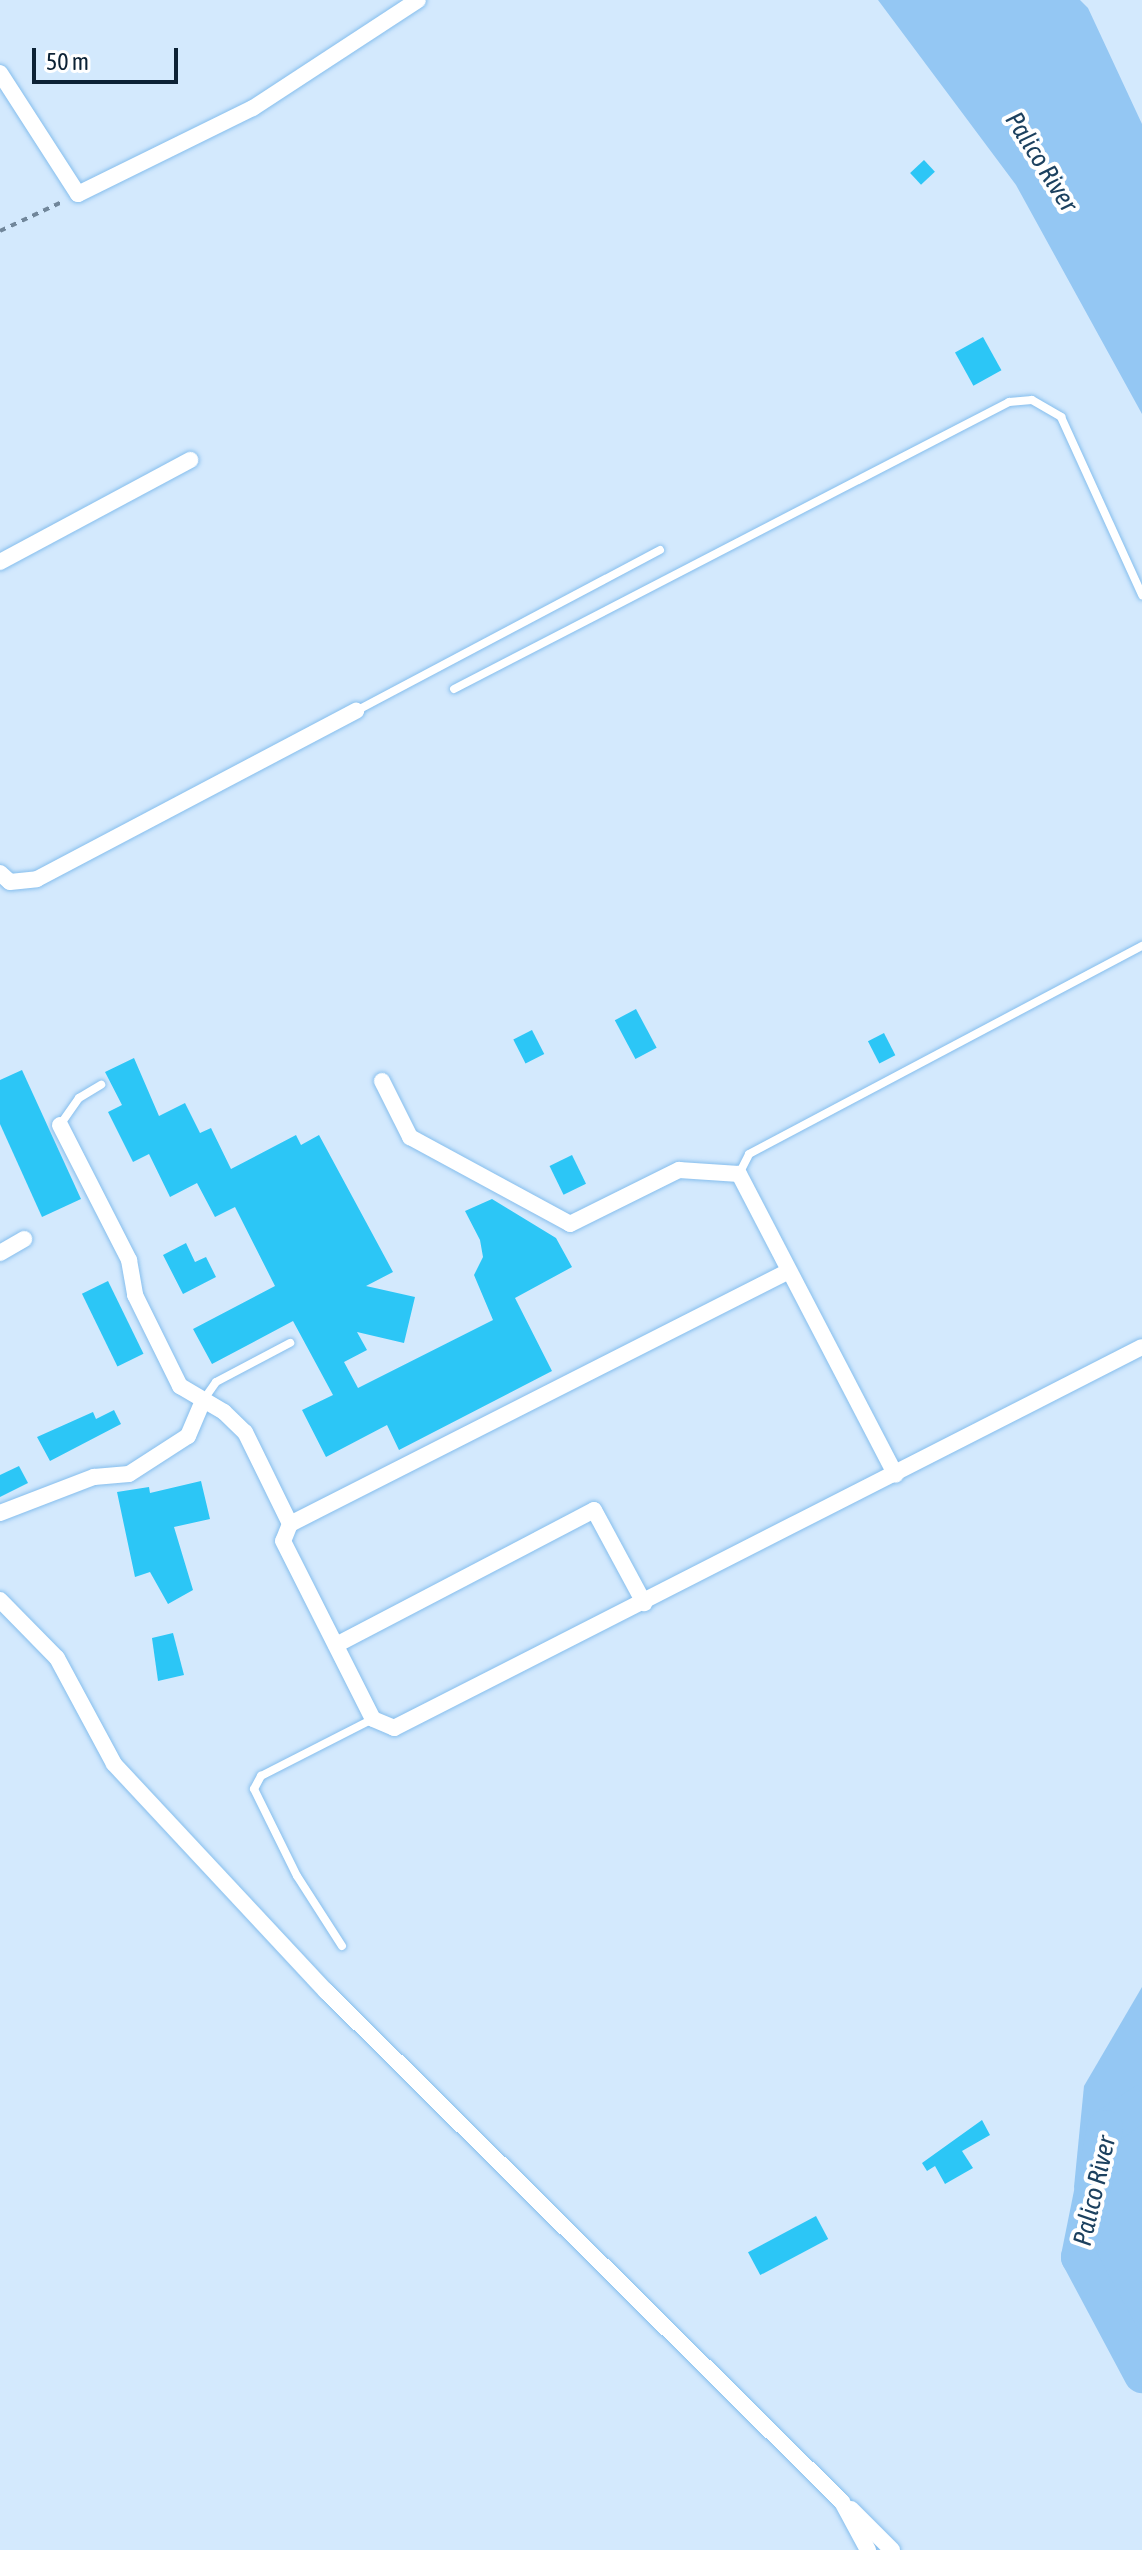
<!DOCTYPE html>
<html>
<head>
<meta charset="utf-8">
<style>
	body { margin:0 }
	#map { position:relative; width:1142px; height:2550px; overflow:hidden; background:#d3e9fd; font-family:"Asap Condensed",sans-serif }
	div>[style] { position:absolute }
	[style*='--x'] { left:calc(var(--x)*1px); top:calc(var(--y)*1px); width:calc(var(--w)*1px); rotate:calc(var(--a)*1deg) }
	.water>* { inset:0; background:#94c7f3 }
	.river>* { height:36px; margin:-18px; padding:0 18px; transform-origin:18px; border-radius:18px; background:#94c7f3 }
	.building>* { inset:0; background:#2cc6f6; transform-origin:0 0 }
	.path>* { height:4px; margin-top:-2px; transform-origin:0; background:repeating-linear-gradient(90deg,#71879b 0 6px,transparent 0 12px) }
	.roads { filter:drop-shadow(0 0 2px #86beed) drop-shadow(0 0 2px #86beed) }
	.service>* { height:8px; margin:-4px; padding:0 4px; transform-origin:4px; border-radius:4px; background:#fff }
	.minor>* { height:16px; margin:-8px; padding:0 8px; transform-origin:8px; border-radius:8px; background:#fff }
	span { translate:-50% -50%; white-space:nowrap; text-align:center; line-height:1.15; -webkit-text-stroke:8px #fff; paint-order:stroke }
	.water-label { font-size:26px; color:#1c415f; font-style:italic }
	.scale { position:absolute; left:32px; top:48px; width:146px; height:36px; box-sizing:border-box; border:4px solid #0c2235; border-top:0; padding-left:10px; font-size:24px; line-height:28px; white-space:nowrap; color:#0c2235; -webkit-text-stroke:6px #fff; paint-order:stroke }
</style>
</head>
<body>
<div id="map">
	<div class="water">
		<i style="clip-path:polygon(878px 0,1080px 0,1088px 8px,1142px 124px,1142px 414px,1016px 185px)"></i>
		<i style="clip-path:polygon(1142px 1987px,1142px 2383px,1110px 2323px,1074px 2187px,1084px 2086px)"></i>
	</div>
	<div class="river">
		<i style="--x:1142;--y:2103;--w:45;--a:146"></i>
		<i style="--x:1105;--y:2128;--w:132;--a:101.4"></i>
		<i style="--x:1079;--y:2257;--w:134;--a:61.9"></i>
	</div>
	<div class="building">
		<i style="left:924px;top:160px;width:16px;height:19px;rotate:47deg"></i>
		<i style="left:983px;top:337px;width:38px;height:32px;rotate:61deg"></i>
		<i style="left:636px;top:1009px;width:44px;height:24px;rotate:62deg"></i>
		<i style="left:532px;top:1030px;width:27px;height:21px;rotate:63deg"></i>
		<i style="left:884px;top:1033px;width:25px;height:18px;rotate:63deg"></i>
		<i style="clip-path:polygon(134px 1058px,159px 1116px,185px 1103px,200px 1133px,211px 1128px,231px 1169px,296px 1135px,301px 1145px,319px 1135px,393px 1272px,366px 1286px,415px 1297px,404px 1343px,357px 1332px,367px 1350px,344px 1362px,358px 1388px,493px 1320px,474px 1275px,483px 1257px,480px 1240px,465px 1211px,492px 1199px,556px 1238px,572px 1267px,515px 1298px,552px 1371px,399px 1450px,387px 1425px,326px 1457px,302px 1410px,333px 1395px,293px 1321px,212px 1364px,193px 1329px,275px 1286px,235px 1207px,215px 1217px,197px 1183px,170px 1197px,149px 1154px,133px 1162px,108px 1112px,122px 1105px,105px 1072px)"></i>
		<i style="clip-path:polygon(22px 1070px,81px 1199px,42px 1217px,0 1124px,0 1080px)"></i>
		<i style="left:572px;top:1155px;width:32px;height:25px;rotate:64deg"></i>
		<i style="clip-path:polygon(186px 1243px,195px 1262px,206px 1257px,216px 1277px,183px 1294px,163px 1255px)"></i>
		<i style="left:108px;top:1281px;width:81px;height:29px;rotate:64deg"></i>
		<i style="clip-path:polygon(114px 1410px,121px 1424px,50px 1461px,37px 1437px,93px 1412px,96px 1419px)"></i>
		<i style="clip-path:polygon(19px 1466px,28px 1483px,0 1497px,0 1475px)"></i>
		<i style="clip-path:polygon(201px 1481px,210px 1519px,174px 1527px,193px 1590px,168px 1604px,150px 1572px,135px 1577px,117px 1492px,149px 1487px,150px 1493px)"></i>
		<i style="clip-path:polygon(173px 1633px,184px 1675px,158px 1681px,152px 1638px)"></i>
		<i style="clip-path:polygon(982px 2120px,990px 2135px,962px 2151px,973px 2168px,945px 2184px,935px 2166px,927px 2171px,922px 2163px)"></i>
		<i style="left:816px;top:2216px;width:26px;height:77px;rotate:62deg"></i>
	</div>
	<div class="path">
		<i style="--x:0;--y:231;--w:68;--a:-25.1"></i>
	</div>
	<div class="roads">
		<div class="service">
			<i style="--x:454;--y:689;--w:625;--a:-27.34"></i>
			<i style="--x:1009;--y:402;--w:23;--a:-5"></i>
			<i style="--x:1032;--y:400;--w:34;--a:30"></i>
			<i style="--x:1061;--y:417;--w:196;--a:65.5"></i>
			<i style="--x:356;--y:711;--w:344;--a:-27.9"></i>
			<i style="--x:60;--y:1125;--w:33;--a:-55"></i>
			<i style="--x:79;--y:1098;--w:26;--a:-31"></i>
			<i style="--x:739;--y:1174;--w:22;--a:-63"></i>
			<i style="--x:749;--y:1154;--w:445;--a:-27.9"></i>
			<i style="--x:202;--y:1402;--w:24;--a:-55"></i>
			<i style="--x:216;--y:1382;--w:84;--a:-27.8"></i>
			<i style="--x:342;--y:1946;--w:83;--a:-122.7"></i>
			<i style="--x:297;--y:1876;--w:97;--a:-116.3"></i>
			<i style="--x:254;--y:1789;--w:15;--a:-62"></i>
			<i style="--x:261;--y:1776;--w:126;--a:-27"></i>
		</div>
		<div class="minor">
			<i style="--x:0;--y:73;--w:144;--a:57.2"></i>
			<i style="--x:78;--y:194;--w:195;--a:-26.2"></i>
			<i style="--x:253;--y:108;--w:197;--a:-33.2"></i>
			<i style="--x:0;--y:562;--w:216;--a:-28.2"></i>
			<i style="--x:0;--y:873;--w:13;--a:42"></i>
			<i style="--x:10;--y:882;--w:27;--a:-6"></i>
			<i style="--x:37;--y:879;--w:361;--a:-27.8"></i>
			<i style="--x:382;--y:1081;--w:63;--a:63.4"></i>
			<i style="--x:410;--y:1137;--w:182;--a:28.5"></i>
			<i style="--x:570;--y:1224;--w:122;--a:-26.4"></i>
			<i style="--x:679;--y:1170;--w:60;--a:3.8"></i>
			<i style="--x:739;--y:1174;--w:339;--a:62.5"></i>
			<i style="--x:60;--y:1125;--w:152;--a:62.9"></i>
			<i style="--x:129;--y:1260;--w:36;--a:80"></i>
			<i style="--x:135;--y:1295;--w:102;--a:63.7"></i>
			<i style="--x:180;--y:1386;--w:51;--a:30.6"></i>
			<i style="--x:224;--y:1412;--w:29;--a:44"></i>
			<i style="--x:245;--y:1432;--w:102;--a:63.9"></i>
			<i style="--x:290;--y:1524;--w:18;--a:112"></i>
			<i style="--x:283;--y:1541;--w:199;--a:63.2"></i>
			<i style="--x:373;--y:1719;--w:23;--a:23"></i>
			<i style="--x:394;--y:1728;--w:839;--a:-26.99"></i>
			<i style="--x:0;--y:1253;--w:28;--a:-30"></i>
			<i style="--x:0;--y:1513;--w:101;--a:-21"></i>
			<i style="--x:94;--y:1477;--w:35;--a:-5"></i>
			<i style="--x:129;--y:1474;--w:70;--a:-32.8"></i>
			<i style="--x:188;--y:1436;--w:36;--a:-67"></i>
			<i style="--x:290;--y:1524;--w:559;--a:-26.89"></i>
			<i style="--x:0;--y:1600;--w:81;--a:45.5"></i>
			<i style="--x:57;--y:1658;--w:120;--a:61.7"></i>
			<i style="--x:114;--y:1764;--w:311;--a:47"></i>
			<i style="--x:326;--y:1991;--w:726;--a:44.72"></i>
			<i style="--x:842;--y:2502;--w:55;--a:61.6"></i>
			<i style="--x:336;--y:1645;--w:291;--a:-27.6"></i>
			<i style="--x:594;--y:1510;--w:106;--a:61.7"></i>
			<i style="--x:851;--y:2509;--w:58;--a:45"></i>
		</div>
	</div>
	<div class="water-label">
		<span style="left:1041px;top:162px;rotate:58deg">Palico River</span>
		<span style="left:1095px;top:2191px;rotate:-77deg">Palico River</span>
	</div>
	<div class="scale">50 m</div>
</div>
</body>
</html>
